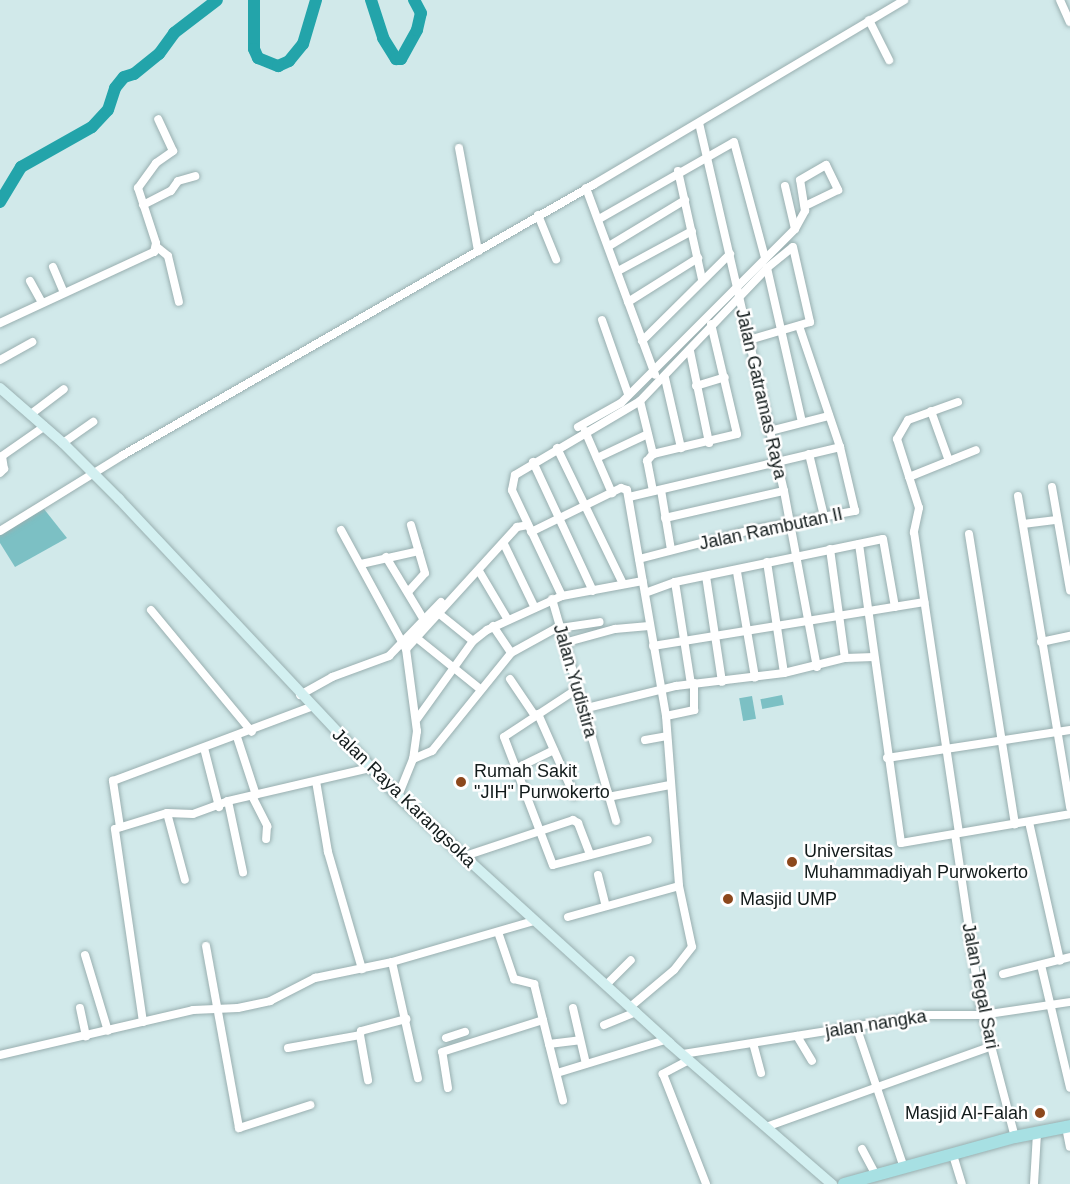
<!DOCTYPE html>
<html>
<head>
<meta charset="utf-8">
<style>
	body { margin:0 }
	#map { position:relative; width:1070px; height:1184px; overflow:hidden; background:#d1e9ea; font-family:Arial,sans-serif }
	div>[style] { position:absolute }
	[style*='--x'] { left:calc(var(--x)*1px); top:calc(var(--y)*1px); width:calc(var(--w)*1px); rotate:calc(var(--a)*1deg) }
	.green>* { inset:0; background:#7cc0c4; transform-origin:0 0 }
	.river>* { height:12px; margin:-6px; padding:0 6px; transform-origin:6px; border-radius:6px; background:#23a4aa }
	.roads { filter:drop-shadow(0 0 2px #99afb0) drop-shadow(0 0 2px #99afb0) }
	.minor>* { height:8px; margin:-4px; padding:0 4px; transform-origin:4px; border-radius:4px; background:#fff }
	.secondary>* { height:10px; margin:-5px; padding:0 5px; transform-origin:5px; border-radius:5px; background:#d3f0f1 }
	.primary>* { height:12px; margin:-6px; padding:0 6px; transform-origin:6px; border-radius:6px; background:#a7e0e3 }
	.dots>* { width:16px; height:16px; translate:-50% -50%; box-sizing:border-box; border:3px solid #fff; border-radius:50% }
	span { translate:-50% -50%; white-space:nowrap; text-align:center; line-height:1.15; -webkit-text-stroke:5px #fff; paint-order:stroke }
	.street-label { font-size:18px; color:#121b1b }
	.poi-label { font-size:18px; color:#121b1b }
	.left { translate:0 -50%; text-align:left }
	.right { translate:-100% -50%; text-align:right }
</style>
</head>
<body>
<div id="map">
	<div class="green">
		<i style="clip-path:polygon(44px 509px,67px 538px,15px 567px,0 543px,0 534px)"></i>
		<i style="left:782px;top:695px;width:10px;height:22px;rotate:79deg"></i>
		<i style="left:752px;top:696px;width:23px;height:13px;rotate:80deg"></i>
	</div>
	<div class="river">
		<i style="--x:254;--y:0;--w:49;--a:90"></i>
		<i style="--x:254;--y:49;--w:10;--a:66"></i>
		<i style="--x:258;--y:58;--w:22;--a:22"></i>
		<i style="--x:278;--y:66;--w:12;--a:-24"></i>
		<i style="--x:289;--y:61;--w:22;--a:-51"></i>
		<i style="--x:303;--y:44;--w:46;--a:-73.5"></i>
		<i style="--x:371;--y:0;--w:40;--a:72"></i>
		<i style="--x:383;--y:38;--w:25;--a:58"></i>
		<i style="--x:396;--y:59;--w:5;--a:0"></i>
		<i style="--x:401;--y:59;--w:33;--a:-61"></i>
		<i style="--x:417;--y:30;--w:17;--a:-77"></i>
		<i style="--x:421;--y:13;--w:15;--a:-118"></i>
		<i style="--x:0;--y:202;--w:41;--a:-59"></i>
		<i style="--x:21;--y:167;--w:81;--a:-29.4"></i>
		<i style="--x:92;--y:127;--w:23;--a:-47"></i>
		<i style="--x:108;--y:110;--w:23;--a:-72"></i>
		<i style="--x:115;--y:88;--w:14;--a:-51"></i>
		<i style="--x:124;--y:77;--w:10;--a:-17"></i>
		<i style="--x:134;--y:74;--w:32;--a:-39"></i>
		<i style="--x:159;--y:54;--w:26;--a:-54"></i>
		<i style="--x:174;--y:33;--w:54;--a:-37.5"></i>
	</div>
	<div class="roads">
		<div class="minor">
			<i style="--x:1060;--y:0;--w:24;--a:66"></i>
			<i style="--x:869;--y:20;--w:45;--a:63.4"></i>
			<i style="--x:699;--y:123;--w:378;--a:77"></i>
			<i style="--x:784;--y:491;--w:179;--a:79.4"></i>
			<i style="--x:459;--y:148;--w:105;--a:79.5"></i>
			<i style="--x:678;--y:171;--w:111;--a:77.5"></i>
			<i style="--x:785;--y:186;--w:44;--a:76.9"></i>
			<i style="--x:586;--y:188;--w:199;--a:69.7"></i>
			<i style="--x:143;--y:205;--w:31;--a:-27"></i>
			<i style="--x:171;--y:191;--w:12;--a:-55"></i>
			<i style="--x:178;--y:181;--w:18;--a:-16"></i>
			<i style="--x:538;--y:215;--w:48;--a:67.8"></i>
			<i style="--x:599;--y:219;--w:155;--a:-29.7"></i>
			<i style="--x:734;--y:142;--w:120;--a:75"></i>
			<i style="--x:609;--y:246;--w:89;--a:-31.2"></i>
			<i style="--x:157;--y:247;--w:14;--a:39"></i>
			<i style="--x:168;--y:256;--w:47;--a:76.6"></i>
			<i style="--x:53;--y:267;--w:28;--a:67"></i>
			<i style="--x:767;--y:268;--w:158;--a:77.2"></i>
			<i style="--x:618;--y:271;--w:84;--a:-28.4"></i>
			<i style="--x:30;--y:281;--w:23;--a:61"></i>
			<i style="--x:628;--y:302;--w:83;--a:-32.2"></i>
			<i style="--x:602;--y:320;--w:78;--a:70.6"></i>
			<i style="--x:0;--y:323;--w:170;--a:-24.8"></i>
			<i style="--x:154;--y:252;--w:9;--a:-77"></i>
			<i style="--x:156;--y:243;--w:58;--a:-108.1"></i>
			<i style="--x:138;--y:188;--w:31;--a:-54"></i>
			<i style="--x:156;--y:163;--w:21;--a:-35"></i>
			<i style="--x:173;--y:151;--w:35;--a:-115"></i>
			<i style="--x:642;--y:341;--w:124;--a:-44.7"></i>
			<i style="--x:690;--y:351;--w:94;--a:78.3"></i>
			<i style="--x:0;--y:360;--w:37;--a:-29"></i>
			<i style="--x:665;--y:378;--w:72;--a:77.1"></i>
			<i style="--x:696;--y:386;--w:30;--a:-17"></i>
			<i style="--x:640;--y:401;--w:55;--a:76.2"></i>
			<i style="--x:653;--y:454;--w:86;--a:-13.4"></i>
			<i style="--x:737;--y:434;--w:113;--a:-103.3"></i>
			<i style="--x:958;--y:402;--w:53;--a:160.2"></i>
			<i style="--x:908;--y:420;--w:22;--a:120"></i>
			<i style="--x:897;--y:439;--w:72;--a:72.3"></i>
			<i style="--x:919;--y:508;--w:25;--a:102"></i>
			<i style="--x:914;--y:532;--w:304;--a:81.5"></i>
			<i style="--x:931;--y:411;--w:53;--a:70.2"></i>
			<i style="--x:31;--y:414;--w:41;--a:-37.1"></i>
			<i style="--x:578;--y:427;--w:49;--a:-29.2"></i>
			<i style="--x:621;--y:403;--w:246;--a:-45"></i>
			<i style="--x:795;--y:229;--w:21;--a:-61"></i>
			<i style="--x:805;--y:211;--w:31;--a:-99"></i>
			<i style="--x:800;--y:180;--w:30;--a:-30"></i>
			<i style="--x:826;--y:165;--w:28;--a:64"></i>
			<i style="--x:838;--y:190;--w:37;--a:154"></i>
			<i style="--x:585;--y:431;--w:68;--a:66.5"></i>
			<i style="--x:770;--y:431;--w:61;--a:-14.3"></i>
			<i style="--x:63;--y:443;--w:37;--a:-35"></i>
			<i style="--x:557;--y:448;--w:151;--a:64.1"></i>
			<i style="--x:809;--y:454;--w:64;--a:76.4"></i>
			<i style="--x:597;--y:458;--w:56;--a:-25.2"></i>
			<i style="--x:533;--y:462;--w:142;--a:65.1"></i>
			<i style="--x:0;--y:473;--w:6;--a:-45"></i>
			<i style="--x:4;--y:469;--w:13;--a:-99"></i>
			<i style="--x:2;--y:456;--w:52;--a:-34.9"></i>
			<i style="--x:909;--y:477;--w:72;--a:-21.9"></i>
			<i style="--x:1052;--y:487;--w:105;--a:80.1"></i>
			<i style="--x:661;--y:490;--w:61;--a:80.5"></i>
			<i style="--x:653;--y:491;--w:31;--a:-101"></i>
			<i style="--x:647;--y:461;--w:9;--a:-49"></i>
			<i style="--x:1018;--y:496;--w:316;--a:80.5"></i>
			<i style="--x:629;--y:497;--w:217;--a:-13.3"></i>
			<i style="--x:665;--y:518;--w:122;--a:-12.8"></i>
			<i style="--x:1023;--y:524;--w:34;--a:-7"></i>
			<i style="--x:341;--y:530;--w:136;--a:61.4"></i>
			<i style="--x:406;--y:649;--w:83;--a:82.4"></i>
			<i style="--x:417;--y:731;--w:28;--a:98"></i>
			<i style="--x:413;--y:759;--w:40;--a:112"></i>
			<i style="--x:0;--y:531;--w:145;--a:-31.7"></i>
			<i style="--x:123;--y:455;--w:542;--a:-29.88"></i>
			<i style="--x:593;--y:185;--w:362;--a:-30.7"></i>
			<i style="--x:531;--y:532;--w:100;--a:-26.1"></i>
			<i style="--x:621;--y:488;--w:6;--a:18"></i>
			<i style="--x:627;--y:490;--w:229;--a:80.2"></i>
			<i style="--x:666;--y:716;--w:170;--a:85.6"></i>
			<i style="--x:679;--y:886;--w:62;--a:78"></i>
			<i style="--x:692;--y:947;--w:29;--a:128"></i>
			<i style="--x:674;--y:970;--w:57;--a:139.9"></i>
			<i style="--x:969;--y:534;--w:294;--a:81"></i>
			<i style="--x:504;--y:544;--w:71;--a:64.2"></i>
			<i style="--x:859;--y:544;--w:302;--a:82"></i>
			<i style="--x:901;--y:843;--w:171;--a:-9.7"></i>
			<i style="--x:830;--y:549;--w:110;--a:82.2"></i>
			<i style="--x:386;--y:557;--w:74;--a:58.9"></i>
			<i style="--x:639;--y:559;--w:116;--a:-14.5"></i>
			<i style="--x:751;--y:530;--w:106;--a:-10.4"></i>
			<i style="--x:855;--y:511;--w:66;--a:-103.2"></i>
			<i style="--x:840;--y:447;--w:128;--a:-108.7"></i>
			<i style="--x:767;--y:562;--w:112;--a:81.3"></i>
			<i style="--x:361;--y:564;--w:59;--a:-12.6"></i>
			<i style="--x:479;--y:571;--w:57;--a:59.4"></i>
			<i style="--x:737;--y:572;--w:107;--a:80.3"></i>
			<i style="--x:706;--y:576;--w:107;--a:81.4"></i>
			<i style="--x:675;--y:582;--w:103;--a:81.1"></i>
			<i style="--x:408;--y:592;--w:25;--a:-48"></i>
			<i style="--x:425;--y:573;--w:50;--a:-106.3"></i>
			<i style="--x:645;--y:593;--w:32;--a:-20"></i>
			<i style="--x:675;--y:582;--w:212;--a:-11.7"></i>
			<i style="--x:883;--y:539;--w:69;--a:80"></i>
			<i style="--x:562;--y:596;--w:117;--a:-115.3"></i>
			<i style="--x:512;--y:490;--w:15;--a:-79"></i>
			<i style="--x:515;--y:475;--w:145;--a:-30.6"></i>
			<i style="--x:640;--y:401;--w:184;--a:-46.3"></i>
			<i style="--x:767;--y:268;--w:33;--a:-39"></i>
			<i style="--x:793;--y:247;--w:77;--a:77.2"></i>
			<i style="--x:810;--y:322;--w:64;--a:163.6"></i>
			<i style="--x:552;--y:599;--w:231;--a:73.9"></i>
			<i style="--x:151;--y:610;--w:158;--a:50.4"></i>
			<i style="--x:437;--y:612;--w:46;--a:38.9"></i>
			<i style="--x:493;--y:626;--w:32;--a:56"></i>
			<i style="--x:560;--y:628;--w:40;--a:-8.5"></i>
			<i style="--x:418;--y:639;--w:80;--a:38.9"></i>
			<i style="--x:1041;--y:642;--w:30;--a:-12"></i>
			<i style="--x:564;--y:643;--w:53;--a:-15.4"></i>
			<i style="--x:615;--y:629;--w:34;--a:-5"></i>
			<i style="--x:653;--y:646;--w:275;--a:-9.2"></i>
			<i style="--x:406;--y:649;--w:165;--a:-47.7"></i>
			<i style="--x:517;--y:527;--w:11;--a:-10"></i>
			<i style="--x:510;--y:679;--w:45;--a:56"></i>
			<i style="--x:577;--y:689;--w:87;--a:146.7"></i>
			<i style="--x:504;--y:737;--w:137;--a:69.1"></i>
			<i style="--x:553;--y:865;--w:98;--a:-14.7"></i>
			<i style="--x:300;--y:695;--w:37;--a:-29"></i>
			<i style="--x:332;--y:677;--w:61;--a:-20.2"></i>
			<i style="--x:389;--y:656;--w:75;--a:-46.1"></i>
			<i style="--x:583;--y:709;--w:96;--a:-13.9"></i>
			<i style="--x:676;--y:686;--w:109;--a:-6.9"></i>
			<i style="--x:784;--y:673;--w:63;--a:-13.8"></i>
			<i style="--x:845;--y:658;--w:29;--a:-2"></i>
			<i style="--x:538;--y:714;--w:89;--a:66"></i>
			<i style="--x:666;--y:716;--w:29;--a:-12"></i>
			<i style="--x:694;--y:710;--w:27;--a:-90"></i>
			<i style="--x:417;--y:719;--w:96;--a:-54.3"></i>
			<i style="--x:473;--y:641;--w:18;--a:-38"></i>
			<i style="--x:487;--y:630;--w:82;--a:-24.4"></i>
			<i style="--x:562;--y:596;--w:82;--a:-10.5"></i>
			<i style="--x:237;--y:737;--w:61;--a:71.9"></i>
			<i style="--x:645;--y:740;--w:22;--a:-10"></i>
			<i style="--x:204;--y:748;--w:61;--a:75.7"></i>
			<i style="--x:887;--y:758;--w:185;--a:-8.7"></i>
			<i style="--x:413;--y:759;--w:21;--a:-23"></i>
			<i style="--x:432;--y:751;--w:126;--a:-51.1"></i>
			<i style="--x:511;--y:653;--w:56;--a:-28.9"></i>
			<i style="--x:515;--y:769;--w:43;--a:-26"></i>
			<i style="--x:316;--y:781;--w:72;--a:80.4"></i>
			<i style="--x:328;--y:852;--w:122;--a:73.8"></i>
			<i style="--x:252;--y:796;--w:34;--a:63"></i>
			<i style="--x:267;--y:826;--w:13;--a:94"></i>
			<i style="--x:608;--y:797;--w:63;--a:-11"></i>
			<i style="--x:228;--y:801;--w:73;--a:78.1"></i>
			<i style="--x:167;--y:813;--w:69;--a:75"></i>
			<i style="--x:1029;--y:822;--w:142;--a:77.4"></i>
			<i style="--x:120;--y:827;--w:47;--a:-98.7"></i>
			<i style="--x:113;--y:781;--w:211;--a:-20.5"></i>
			<i style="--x:955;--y:834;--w:172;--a:81.6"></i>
			<i style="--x:980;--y:1004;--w:138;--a:75.3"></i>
			<i style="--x:465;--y:856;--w:114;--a:-18.4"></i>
			<i style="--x:573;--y:820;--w:6;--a:31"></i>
			<i style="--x:578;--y:823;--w:34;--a:69"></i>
			<i style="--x:598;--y:875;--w:32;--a:76"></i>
			<i style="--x:568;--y:917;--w:115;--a:-15.6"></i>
			<i style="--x:498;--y:932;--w:50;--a:71.2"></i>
			<i style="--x:514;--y:979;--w:21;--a:14"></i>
			<i style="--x:534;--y:984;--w:120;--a:76"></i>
			<i style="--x:206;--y:946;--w:185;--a:79.7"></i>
			<i style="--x:239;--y:1128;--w:75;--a:-17.9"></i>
			<i style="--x:85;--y:955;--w:79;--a:73.2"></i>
			<i style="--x:392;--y:962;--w:119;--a:77.4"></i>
			<i style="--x:1041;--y:965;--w:126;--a:76.7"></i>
			<i style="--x:1003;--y:974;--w:69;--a:-14.2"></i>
			<i style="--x:606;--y:985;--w:35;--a:-45"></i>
			<i style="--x:80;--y:1008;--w:29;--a:78"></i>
			<i style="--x:573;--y:1008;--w:57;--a:76.9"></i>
			<i style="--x:143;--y:1022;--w:195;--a:-98.3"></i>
			<i style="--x:115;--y:829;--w:54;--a:-17.1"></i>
			<i style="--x:167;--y:813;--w:26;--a:2"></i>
			<i style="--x:193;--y:814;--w:37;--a:-20"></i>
			<i style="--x:228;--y:801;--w:146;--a:-13.1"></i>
			<i style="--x:604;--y:1025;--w:35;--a:-22"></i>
			<i style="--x:857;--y:1029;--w:147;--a:71.3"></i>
			<i style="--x:360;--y:1035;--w:46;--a:79.9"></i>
			<i style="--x:797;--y:1036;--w:29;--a:59"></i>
			<i style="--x:446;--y:1038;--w:20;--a:-18"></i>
			<i style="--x:753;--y:1043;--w:31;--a:75"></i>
			<i style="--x:549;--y:1044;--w:31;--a:-7"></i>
			<i style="--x:288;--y:1048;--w:73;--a:-10.2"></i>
			<i style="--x:360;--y:1035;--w:4;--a:-76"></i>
			<i style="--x:361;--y:1031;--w:47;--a:-14.9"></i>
			<i style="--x:683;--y:1054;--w:246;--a:-9.1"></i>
			<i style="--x:926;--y:1015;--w:56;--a:0"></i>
			<i style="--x:982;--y:1015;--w:89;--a:-8.4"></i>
			<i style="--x:0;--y:1055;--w:198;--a:-13.1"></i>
			<i style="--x:193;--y:1010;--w:45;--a:-2.5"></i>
			<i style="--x:238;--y:1008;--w:33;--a:-12"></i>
			<i style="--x:270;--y:1001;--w:51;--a:-27.1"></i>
			<i style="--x:315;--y:978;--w:79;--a:-11.7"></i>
			<i style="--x:392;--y:962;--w:148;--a:-16.1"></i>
			<i style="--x:689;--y:1060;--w:30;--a:152"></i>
			<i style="--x:663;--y:1074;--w:118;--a:68.6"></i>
			<i style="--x:557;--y:1073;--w:113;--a:-17"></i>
			<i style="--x:448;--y:1088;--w:36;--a:-99"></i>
			<i style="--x:442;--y:1052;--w:106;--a:-17.6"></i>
			<i style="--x:766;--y:1127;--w:238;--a:-19.7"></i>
			<i style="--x:1066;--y:1127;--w:20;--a:79"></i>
			<i style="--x:862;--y:1149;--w:30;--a:62"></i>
			<i style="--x:953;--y:1155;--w:30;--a:73"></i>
			<i style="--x:1034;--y:1184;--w:51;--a:-86.6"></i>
		</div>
		<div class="secondary">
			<i style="--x:0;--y:388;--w:84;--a:41.1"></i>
			<i style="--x:63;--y:443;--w:79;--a:45"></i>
			<i style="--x:119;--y:499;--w:407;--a:46.8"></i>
			<i style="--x:398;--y:796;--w:367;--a:42.3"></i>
			<i style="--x:669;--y:1043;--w:216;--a:40.9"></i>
		</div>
		<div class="primary">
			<i style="--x:844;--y:1184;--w:177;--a:-15.4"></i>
			<i style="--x:1015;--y:1137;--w:56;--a:-11.3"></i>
		</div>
	</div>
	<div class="dots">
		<i style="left:461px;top:782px;background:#8c481c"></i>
		<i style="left:792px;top:862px;background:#8c481c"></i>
		<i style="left:728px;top:899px;background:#8c481c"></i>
		<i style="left:1040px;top:1113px;background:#8c481c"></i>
	</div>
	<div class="street-label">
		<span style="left:761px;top:394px;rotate:77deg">Jalan Gatramas Raya</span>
		<span style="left:771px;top:529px;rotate:-12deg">Jalan Rambutan II</span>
		<span style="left:575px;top:681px;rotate:74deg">Jalan.Yudistira</span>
		<span style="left:404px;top:798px;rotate:44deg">Jalan Raya Karangsoka</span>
		<span style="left:980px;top:986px;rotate:79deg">Jalan Tegal Sari</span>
		<span style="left:876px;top:1024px;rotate:-9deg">jalan nangka</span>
	</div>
	<div class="poi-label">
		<span class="left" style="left:474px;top:782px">Rumah Sakit<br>"JIH" Purwokerto</span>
		<span class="left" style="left:804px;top:862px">Universitas<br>Muhammadiyah Purwokerto</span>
		<span class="left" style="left:740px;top:899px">Masjid UMP</span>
		<span class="right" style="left:1028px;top:1113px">Masjid Al-Falah</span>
	</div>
</div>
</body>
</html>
